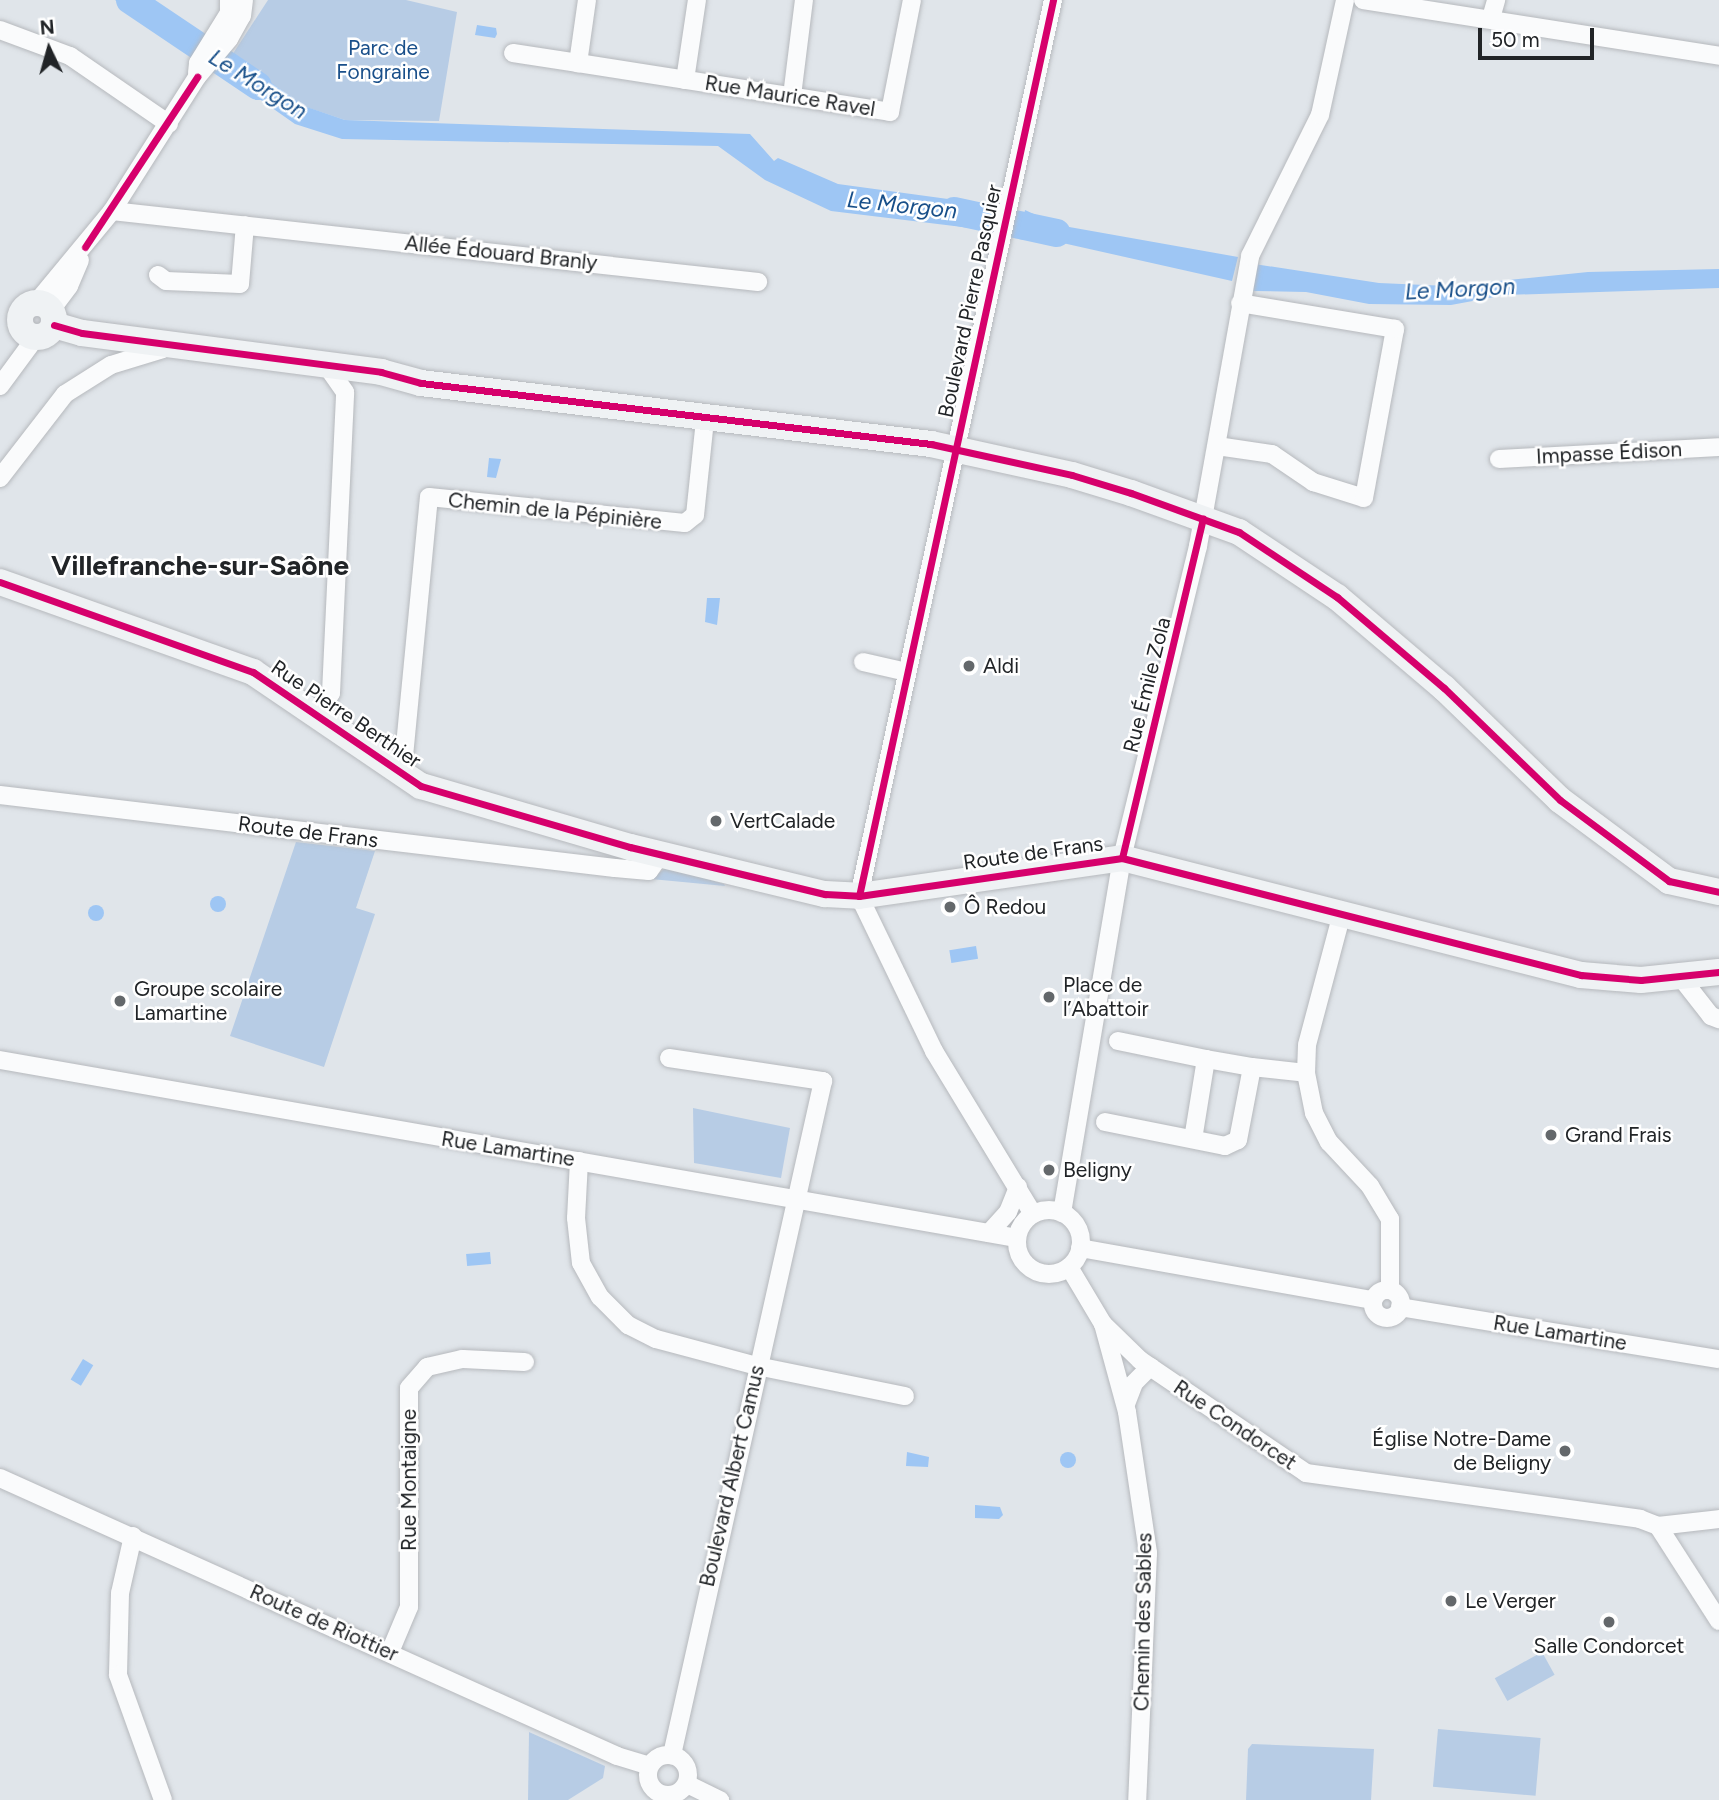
<!DOCTYPE html>
<html>
<head>
<meta charset="utf-8">
<style>
	body { margin:0 }
	#map { position:relative; width:1719px; height:1800px; overflow:hidden; background:#e0e5ea; font-family:Figtree,sans-serif }
	div>[style] { position:absolute }
	[style*='--x'] { left:calc(var(--x)*1px); top:calc(var(--y)*1px); width:calc(var(--w)*1px); rotate:calc(var(--a)*1deg) }
	.green>* { inset:0; background:#b7cce5; transform-origin:0 0 }
	.water>* { inset:0; background:#9ec6f4; transform-origin:0 0 }
	.round { border-radius:50% }
	.river>* { height:28px; margin:-14px; padding:0 14px; transform-origin:14px; border-radius:14px; background:#9ec6f4 }
	.roads { filter:drop-shadow(0 0 2px #b6b9bd) drop-shadow(0 0 2px #b6b9bd) }
	.street>* { height:18px; margin:-9px; padding:0 9px; transform-origin:9px; border-radius:9px; background:#fafbfc }
	.street>.ring { margin:-9px; padding:0; box-sizing:content-box; background:none; border:18px solid #fafbfc; border-radius:50% }
	.secondary>* { height:26px; margin:-13px; padding:0 13px; transform-origin:13px; border-radius:13px; background:#eff2f4 }
	.secondary>.ring { margin:-13px; padding:0; box-sizing:content-box; background:none; border:26px solid #eff2f4; border-radius:50% }
	.cycleway>* { height:7px; margin:-3.5px; padding:0 3.5px; transform-origin:3.5px; border-radius:3.5px; background:#d6006c }
	.dots>* { width:19px; height:19px; translate:-50% -50%; box-sizing:border-box; border:4px solid #fff; border-radius:50% }
	span { translate:-50% -50%; white-space:nowrap; text-align:center; line-height:1.15; -webkit-text-stroke:5px #fff; paint-order:stroke }
	.park-label { font-size:21px; color:#194f8a }
	.street-label { font-size:21px; color:#212427 }
	.poi-label { font-size:21px; color:#212427 }
	.left { translate:0 -50%; text-align:left }
	.right { translate:-100% -50%; text-align:right }
	.water-label { font-size:23px; color:#184f89; font-style:italic }
	.district-label { font-size:28px; color:#212427; font-weight:700 }
	.north { position:absolute; left:14px; top:14px; width:70px; height:70px; -webkit-text-stroke:5px #fff; paint-order:stroke; rotate:355deg; font-size:19px; font-weight:700; line-height:28px; text-align:center; color:#212427 }
	.north::after { content:''; display:block; margin:auto; width:24px; height:32px; background:#212427; clip-path:polygon(50% 0,100% 100%,50% 72%,0 100%) }
	.scale { position:absolute; left:1478px; top:28px; width:116px; height:32px; box-sizing:border-box; border:4px solid #212427; border-top:0; padding-left:9px; font-size:21px; line-height:24px; white-space:nowrap; color:#212427; -webkit-text-stroke:5px #fff; paint-order:stroke }
</style>
</head>
<body>
<div id="map">
	<div class="green">
		<i style="clip-path:polygon(268px 0,406px 0,457px 12px,439px 121px,345px 120px,303px 106px,232px 55px)"></i>
		<i style="clip-path:polygon(296px 842px,375px 851px,356px 908px,375px 914px,324px 1067px,230px 1036px)"></i>
		<i style="clip-path:polygon(667px 867px,724px 884px,725px 886px,651px 879px)"></i>
		<i style="clip-path:polygon(693px 1108px,790px 1128px,781px 1178px,694px 1163px)"></i>
		<i style="left:1542px;top:1652px;width:26px;height:54px;rotate:61deg"></i>
		<i style="left:1438px;top:1729px;width:103px;height:58px;rotate:5deg"></i>
		<i style="clip-path:polygon(529px 1732px,605px 1766px,603px 1778px,568px 1800px,528px 1800px)"></i>
		<i style="clip-path:polygon(1252px 1744px,1374px 1749px,1371px 1800px,1246px 1800px,1248px 1749px)"></i>
	</div>
	<div class="water">
		<i style="clip-path:polygon(115px 0,150px 0,208px 38px,202px 39px,192px 53px)"></i>
		<i style="clip-path:polygon(477px 25px,496px 28px,497px 34px,495px 38px,475px 35px)"></i>
		<i style="clip-path:polygon(232px 55px,304px 106px,345px 120px,750px 134px,774px 161px,778px 158px,838px 184px,992px 205px,987px 230px,831px 211px,765px 180px,718px 146px,342px 139px,295px 124px,221px 72px)"></i>
		<i style="clip-path:polygon(1025px 210px,1058px 225px,1238px 257px,1232px 281px,1027px 235px,1025px 240px,1019px 239px)"></i>
		<i style="clip-path:polygon(1248px 263px,1379px 283px,1448px 286px,1588px 272px,1719px 269px,1719px 288px,1505px 295px,1451px 305px,1369px 304px,1306px 292px,1253px 291px)"></i>
		<i style="clip-path:polygon(489px 458px,501px 459px,496px 478px,487px 477px)"></i>
		<i style="clip-path:polygon(707px 598px,720px 598px,717px 625px,705px 622px)"></i>
		<i class="round" style="left:210px;top:896px;width:16px;height:16px"></i>
		<i class="round" style="left:88px;top:905px;width:16px;height:16px"></i>
		<i style="left:976px;top:946px;width:13px;height:27px;rotate:81deg"></i>
		<i style="left:490px;top:1252px;width:12px;height:24px;rotate:85deg"></i>
		<i style="left:83px;top:1359px;width:12px;height:24px;rotate:31deg"></i>
		<i class="round" style="left:1060px;top:1452px;width:16px;height:16px"></i>
		<i style="clip-path:polygon(907px 1452px,929px 1457px,928px 1467px,906px 1466px)"></i>
		<i style="clip-path:polygon(975px 1505px,1000px 1507px,1003px 1515px,999px 1519px,975px 1518px)"></i>
	</div>
	<div class="river">
		<i style="--x:130;--y:0;--w:154;--a:33.9"></i>
		<i style="--x:954;--y:211;--w:105;--a:12.1"></i>
	</div>
	<div class="roads">
		<div class="street">
			<i style="--x:587;--y:0;--w:64;--a:98.1"></i>
			<i style="--x:578;--y:63;--w:316;--a:8.9"></i>
			<i style="--x:890;--y:112;--w:114;--a:-78.9"></i>
			<i style="--x:1363;--y:0;--w:360;--a:8.9"></i>
			<i style="--x:1491;--y:18;--w:19;--a:-74"></i>
			<i style="--x:0;--y:30;--w:75;--a:20.4"></i>
			<i style="--x:70;--y:56;--w:120;--a:34.5"></i>
			<i style="--x:513;--y:53;--w:66;--a:8.7"></i>
			<i style="--x:197;--y:73;--w:10;--a:-84"></i>
			<i style="--x:198;--y:63;--w:59;--a:-58.2"></i>
			<i style="--x:229;--y:13;--w:13;--a:-90"></i>
			<i style="--x:685;--y:80;--w:81;--a:-81.5"></i>
			<i style="--x:792;--y:96;--w:97;--a:-82.9"></i>
			<i style="--x:112;--y:211;--w:650;--a:6.27"></i>
			<i style="--x:158;--y:275;--w:10;--a:37"></i>
			<i style="--x:166;--y:281;--w:74;--a:2.3"></i>
			<i style="--x:240;--y:284;--w:59;--a:-85.2"></i>
			<i style="--x:36;--y:303;--w:119;--a:-50.4"></i>
			<i style="--x:112;--y:211;--w:159;--a:-57.6"></i>
			<i style="--x:197;--y:77;--w:50;--a:-49.9"></i>
			<i style="--x:229;--y:39;--w:26;--a:-61"></i>
			<i style="--x:242;--y:16;--w:16;--a:-83"></i>
			<i style="--x:51;--y:310;--w:30;--a:-53"></i>
			<i style="--x:69;--y:286;--w:28;--a:-67"></i>
			<i style="--x:0;--y:386;--w:61;--a:-53.7"></i>
			<i style="--x:1217;--y:446;--w:56;--a:8.3"></i>
			<i style="--x:1272;--y:454;--w:50;--a:34.3"></i>
			<i style="--x:1313;--y:482;--w:53;--a:17.4"></i>
			<i style="--x:1364;--y:498;--w:172;--a:-79.6"></i>
			<i style="--x:1395;--y:329;--w:157;--a:-170.5"></i>
			<i style="--x:1499;--y:459;--w:220;--a:-3.1"></i>
			<i style="--x:0;--y:478;--w:106;--a:-52.3"></i>
			<i style="--x:65;--y:394;--w:54;--a:-32.2"></i>
			<i style="--x:111;--y:365;--w:54;--a:-17.1"></i>
			<i style="--x:863;--y:662;--w:45;--a:12.8"></i>
			<i style="--x:317;--y:714;--w:25;--a:-56"></i>
			<i style="--x:331;--y:693;--w:301;--a:-87.3"></i>
			<i style="--x:345;--y:392;--w:32;--a:-125"></i>
			<i style="--x:402;--y:777;--w:281;--a:-84.5"></i>
			<i style="--x:429;--y:497;--w:257;--a:5.8"></i>
			<i style="--x:685;--y:523;--w:13;--a:-39"></i>
			<i style="--x:695;--y:515;--w:96;--a:-84"></i>
			<i style="--x:0;--y:795;--w:619;--a:6.77"></i>
			<i style="--x:615;--y:868;--w:34;--a:5"></i>
			<i style="--x:649;--y:871;--w:21;--a:-55"></i>
			<i style="--x:1341;--y:917;--w:132;--a:104.9"></i>
			<i style="--x:1307;--y:1045;--w:28;--a:92"></i>
			<i style="--x:1306;--y:1073;--w:41;--a:78.7"></i>
			<i style="--x:1314;--y:1113;--w:33;--a:63"></i>
			<i style="--x:1329;--y:1142;--w:60;--a:47"></i>
			<i style="--x:1370;--y:1186;--w:39;--a:59"></i>
			<i style="--x:1390;--y:1219;--w:71;--a:90"></i>
			<i style="--x:1682;--y:979;--w:47;--a:51.9"></i>
			<i style="--x:1711;--y:1016;--w:9;--a:21"></i>
			<i style="--x:1118;--y:1041;--w:90;--a:11.6"></i>
			<i style="--x:1206;--y:1059;--w:81;--a:99.2"></i>
			<i style="--x:669;--y:1058;--w:156;--a:8.5"></i>
			<i style="--x:823;--y:1081;--w:691;--a:102.63"></i>
			<i style="--x:1206;--y:1059;--w:47;--a:9.9"></i>
			<i style="--x:0;--y:1060;--w:1032;--a:9.93"></i>
			<i style="--x:1105;--y:1122;--w:122;--a:11.3"></i>
			<i style="--x:1225;--y:1146;--w:14;--a:-25"></i>
			<i style="--x:1238;--y:1140;--w:74;--a:-79.1"></i>
			<i style="--x:1252;--y:1067;--w:54;--a:6.3"></i>
			<i style="--x:579;--y:1161;--w:57;--a:93"></i>
			<i style="--x:576;--y:1218;--w:45;--a:83.7"></i>
			<i style="--x:581;--y:1263;--w:39;--a:61"></i>
			<i style="--x:600;--y:1297;--w:40;--a:45"></i>
			<i style="--x:628;--y:1325;--w:31;--a:27"></i>
			<i style="--x:656;--y:1339;--w:105;--a:15"></i>
			<i style="--x:757;--y:1366;--w:151;--a:11.5"></i>
			<i class="ring" style="left:1017px;top:1210px;width:46px;height:46px"></i>
			<i style="--x:1062;--y:1213;--w:360;--a:-80.4"></i>
			<i style="--x:1122;--y:858;--w:321;--a:-76.3"></i>
			<i style="--x:1198;--y:546;--w:295;--a:-79.8"></i>
			<i style="--x:1250;--y:256;--w:157;--a:-63.6"></i>
			<i style="--x:1320;--y:115;--w:118;--a:-77.7"></i>
			<i style="--x:1033;--y:1214;--w:191;--a:-121.3"></i>
			<i style="--x:934;--y:1051;--w:172;--a:-115.8"></i>
			<i style="--x:859;--y:896;--w:917;--a:-77.78"></i>
			<i style="--x:989;--y:1233;--w:28;--a:-48"></i>
			<i style="--x:1008;--y:1212;--w:27;--a:-68"></i>
			<i style="--x:1080;--y:1248;--w:298;--a:10.1"></i>
			<i style="--x:1069;--y:1267;--w:66;--a:59.2"></i>
			<i style="--x:1103;--y:1324;--w:52;--a:44.2"></i>
			<i style="--x:1140;--y:1360;--w:201;--a:34.2"></i>
			<i style="--x:1306;--y:1473;--w:337;--a:7.8"></i>
			<i style="--x:1640;--y:1519;--w:19;--a:21"></i>
			<i style="--x:1658;--y:1526;--w:61;--a:-6.5"></i>
			<i class="ring" style="left:1373px;top:1290px;width:10px;height:10px"></i>
			<i style="--x:1400;--y:1307;--w:323;--a:9.3"></i>
			<i style="--x:1103;--y:1324;--w:91;--a:74.7"></i>
			<i style="--x:1127;--y:1412;--w:143;--a:81.5"></i>
			<i style="--x:1148;--y:1553;--w:247;--a:92.5"></i>
			<i style="--x:1126;--y:1404;--w:22;--a:-69"></i>
			<i style="--x:1134;--y:1383;--w:23;--a:-45"></i>
			<i style="--x:0;--y:1478;--w:677;--a:24.25"></i>
			<i style="--x:617;--y:1756;--w:34;--a:17"></i>
			<i style="--x:1658;--y:1526;--w:113;--a:57.3"></i>
			<i style="--x:133;--y:1536;--w:58;--a:102.8"></i>
			<i style="--x:120;--y:1593;--w:82;--a:91.4"></i>
			<i style="--x:118;--y:1675;--w:133;--a:70.2"></i>
			<i style="--x:390;--y:1652;--w:49;--a:-67.1"></i>
			<i style="--x:409;--y:1607;--w:219;--a:-90"></i>
			<i style="--x:409;--y:1388;--w:28;--a:-49"></i>
			<i style="--x:427;--y:1367;--w:36;--a:-13"></i>
			<i style="--x:462;--y:1359;--w:63;--a:2.7"></i>
			<i class="ring" style="left:648px;top:1755px;width:22px;height:22px"></i>
			<i style="--x:687;--y:1784;--w:37;--a:26"></i>
		</div>
		<div class="secondary">
			<i class="ring" style="left:20px;top:303px;width:8px;height:8px"></i>
			<i style="--x:54;--y:325;--w:29;--a:16"></i>
			<i style="--x:82;--y:333;--w:302;--a:7.4"></i>
			<i style="--x:381;--y:372;--w:41;--a:15.4"></i>
			<i style="--x:421;--y:383;--w:514;--a:6.82"></i>
			<i style="--x:931;--y:444;--w:144;--a:12.4"></i>
			<i style="--x:1072;--y:475;--w:62;--a:17"></i>
			<i style="--x:1131;--y:493;--w:115;--a:19.9"></i>
			<i style="--x:1239;--y:532;--w:118;--a:33.6"></i>
			<i style="--x:1337;--y:597;--w:140;--a:40.4"></i>
			<i style="--x:1444;--y:688;--w:161;--a:44"></i>
			<i style="--x:1560;--y:800;--w:136;--a:36.6"></i>
			<i style="--x:1669;--y:881;--w:51;--a:12.4"></i>
			<i style="--x:0;--y:582;--w:269;--a:19.6"></i>
			<i style="--x:253;--y:672;--w:203;--a:34.2"></i>
			<i style="--x:421;--y:786;--w:218;--a:16.3"></i>
			<i style="--x:630;--y:847;--w:201;--a:13.6"></i>
			<i style="--x:825;--y:894;--w:34;--a:3"></i>
			<i style="--x:859;--y:896;--w:266;--a:-8.2"></i>
			<i style="--x:1122;--y:858;--w:474;--a:14.3"></i>
			<i style="--x:1581;--y:975;--w:60;--a:4.8"></i>
			<i style="--x:1641;--y:980;--w:78;--a:-5.9"></i>
		</div>
	</div>
	<div class="cycleway">
		<i style="--x:85;--y:247;--w:204;--a:-56.6"></i>
		<i style="--x:54;--y:325;--w:29;--a:16"></i>
		<i style="--x:82;--y:333;--w:302;--a:7.4"></i>
		<i style="--x:381;--y:372;--w:41;--a:15.4"></i>
		<i style="--x:421;--y:383;--w:514;--a:6.82"></i>
		<i style="--x:931;--y:444;--w:144;--a:12.4"></i>
		<i style="--x:1072;--y:475;--w:62;--a:17"></i>
		<i style="--x:1131;--y:493;--w:115;--a:19.9"></i>
		<i style="--x:1239;--y:532;--w:118;--a:33.6"></i>
		<i style="--x:1337;--y:597;--w:140;--a:40.4"></i>
		<i style="--x:1444;--y:688;--w:161;--a:44"></i>
		<i style="--x:1560;--y:800;--w:136;--a:36.6"></i>
		<i style="--x:1669;--y:881;--w:51;--a:12.4"></i>
		<i style="--x:0;--y:582;--w:269;--a:19.6"></i>
		<i style="--x:253;--y:672;--w:203;--a:34.2"></i>
		<i style="--x:421;--y:786;--w:218;--a:16.3"></i>
		<i style="--x:630;--y:847;--w:201;--a:13.6"></i>
		<i style="--x:825;--y:894;--w:34;--a:3"></i>
		<i style="--x:859;--y:896;--w:266;--a:-8.2"></i>
		<i style="--x:1122;--y:858;--w:474;--a:14.3"></i>
		<i style="--x:1581;--y:975;--w:60;--a:4.8"></i>
		<i style="--x:1641;--y:980;--w:78;--a:-5.9"></i>
		<i style="--x:1122;--y:858;--w:349;--a:-76.6"></i>
		<i style="--x:859;--y:896;--w:917;--a:-77.78"></i>
	</div>
	<div class="dots">
		<i style="left:969px;top:666px;background:#64686b"></i>
		<i style="left:716px;top:821px;background:#64686b"></i>
		<i style="left:950px;top:907px;background:#64686b"></i>
		<i style="left:1049px;top:997px;background:#64686b"></i>
		<i style="left:120px;top:1001px;background:#64686b"></i>
		<i style="left:1551px;top:1135px;background:#64686b"></i>
		<i style="left:1049px;top:1170px;background:#64686b"></i>
		<i style="left:1565px;top:1451px;background:#64686b"></i>
		<i style="left:1451px;top:1601px;background:#64686b"></i>
		<i style="left:1609px;top:1622px;background:#64686b"></i>
	</div>
	<div class="park-label">
		<span style="left:383px;top:60px">Parc de<br>Fongraine</span>
	</div>
	<div class="street-label">
		<span style="left:790px;top:96px;rotate:9deg">Rue Maurice Ravel</span>
		<span style="left:501px;top:253px;rotate:6deg">Allée Édouard Branly</span>
		<span style="left:970px;top:301px;rotate:-78deg">Boulevard Pierre Pasquier</span>
		<span style="left:1609px;top:453px;rotate:-3deg">Impasse Édison</span>
		<span style="left:555px;top:511px;rotate:6deg">Chemin de la Pépinière</span>
		<span style="left:1147px;top:685px;rotate:-76deg">Rue Émile Zola</span>
		<span style="left:346px;top:714px;rotate:34deg">Rue Pierre Berthier</span>
		<span style="left:308px;top:832px;rotate:7deg">Route de Frans</span>
		<span style="left:1033px;top:853px;rotate:-8deg">Route de Frans</span>
		<span style="left:508px;top:1149px;rotate:9deg">Rue Lamartine</span>
		<span style="left:1560px;top:1333px;rotate:9deg">Rue Lamartine</span>
		<span style="left:1235px;top:1425px;rotate:34deg">Rue Condorcet</span>
		<span style="left:732px;top:1476px;rotate:-77deg">Boulevard Albert Camus</span>
		<span style="left:409px;top:1480px;rotate:-90deg">Rue Montaigne</span>
		<span style="left:1143px;top:1622px;rotate:-89deg">Chemin des Sables</span>
		<span style="left:324px;top:1623px;rotate:24deg">Route de Riottier</span>
	</div>
	<div class="poi-label">
		<span class="left" style="left:983px;top:666px">Aldi</span>
		<span class="left" style="left:730px;top:821px">VertCalade</span>
		<span class="left" style="left:964px;top:907px">Ô Redou</span>
		<span class="left" style="left:1063px;top:997px">Place de<br>l’Abattoir</span>
		<span class="left" style="left:134px;top:1001px">Groupe scolaire<br>Lamartine</span>
		<span class="left" style="left:1565px;top:1135px">Grand Frais</span>
		<span class="left" style="left:1063px;top:1170px">Beligny</span>
		<span class="right" style="left:1551px;top:1451px">Église Notre-Dame<br>de Beligny</span>
		<span class="left" style="left:1465px;top:1601px">Le Verger</span>
		<span style="left:1609px;top:1646px">Salle Condorcet</span>
	</div>
	<div class="water-label">
		<span style="left:258px;top:84px;rotate:32deg">Le Morgon</span>
		<span style="left:902px;top:205px;rotate:6deg">Le Morgon</span>
		<span style="left:1460px;top:289px;rotate:-3deg">Le Morgon</span>
	</div>
	<div class="district-label">
		<span style="left:200px;top:565px">Villefranche-sur-Saône</span>
	</div>
	<div class="north">N</div>
	<div class="scale">50 m</div>
</div>
</body>
</html>
